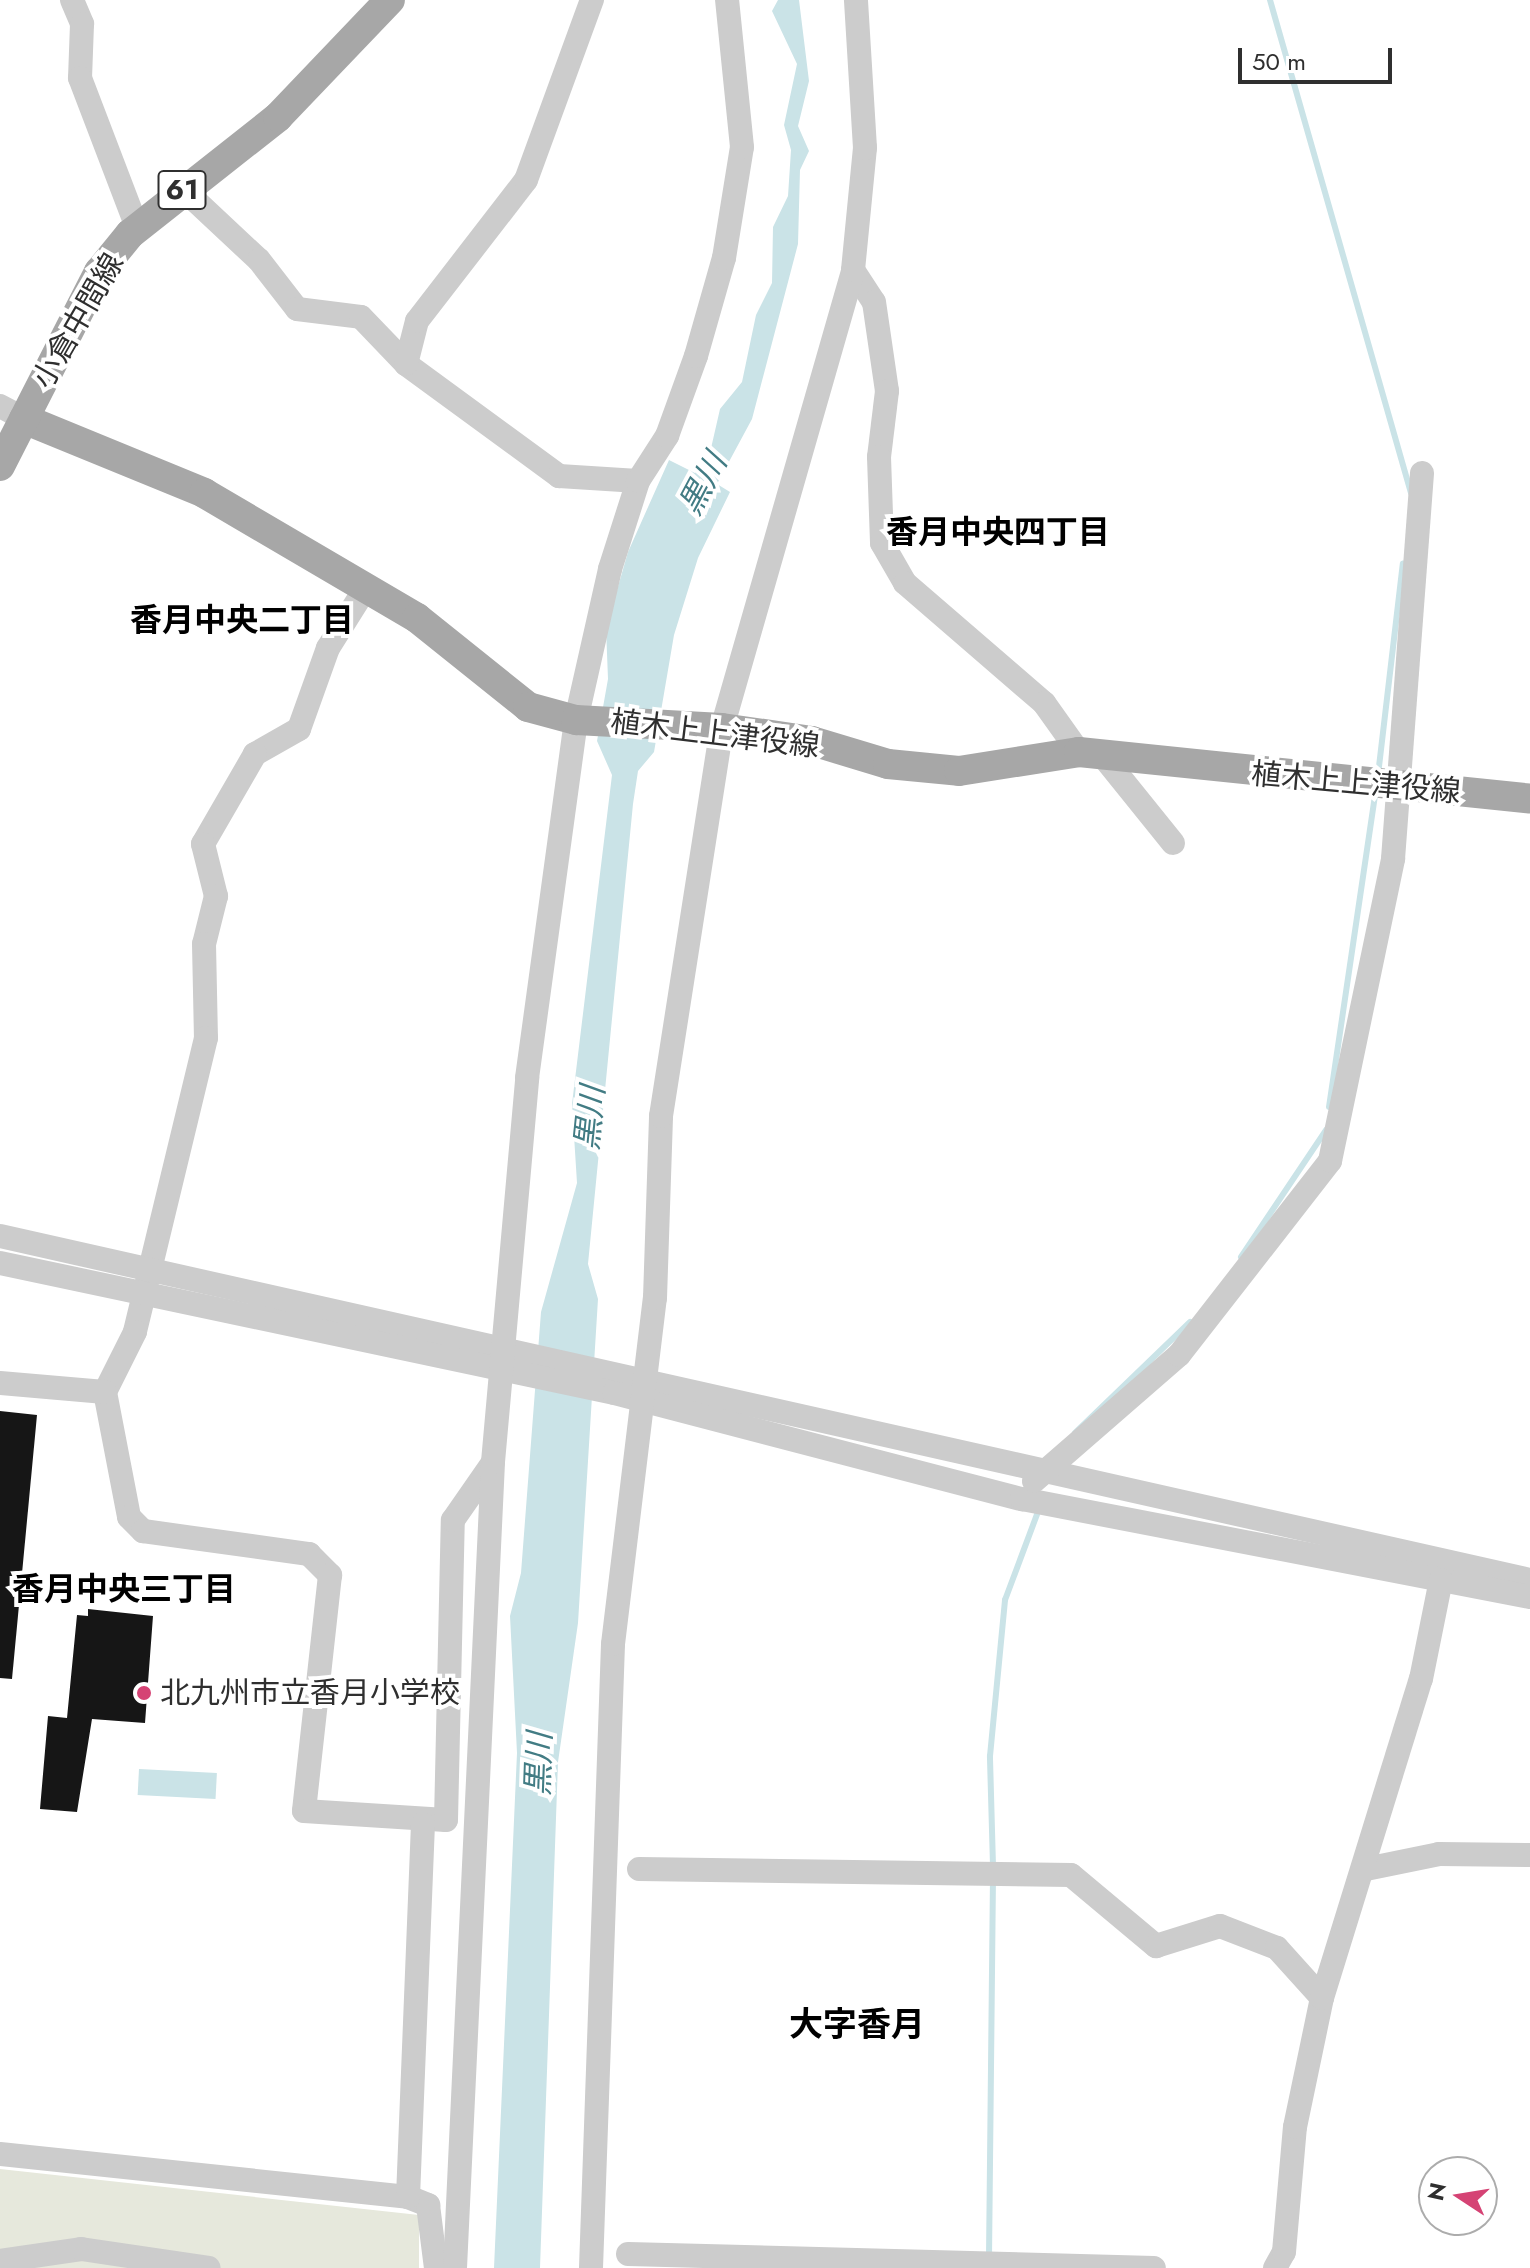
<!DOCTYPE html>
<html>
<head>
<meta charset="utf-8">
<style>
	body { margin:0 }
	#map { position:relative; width:1530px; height:2268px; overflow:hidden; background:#fff; font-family:Jost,"Noto Sans JP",sans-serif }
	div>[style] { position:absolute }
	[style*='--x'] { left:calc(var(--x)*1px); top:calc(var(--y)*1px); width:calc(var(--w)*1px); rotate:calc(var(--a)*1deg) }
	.green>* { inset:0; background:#e6e8dc }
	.water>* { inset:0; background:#cae3e7; transform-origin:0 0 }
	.stream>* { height:6px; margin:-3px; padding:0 3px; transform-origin:3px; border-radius:3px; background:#cae3e7 }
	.building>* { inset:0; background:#161616 }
	.minor>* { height:24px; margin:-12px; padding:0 12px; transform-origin:12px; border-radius:12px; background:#ccc }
	.major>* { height:30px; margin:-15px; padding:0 15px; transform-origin:15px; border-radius:15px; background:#a7a7a7 }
	.dots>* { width:22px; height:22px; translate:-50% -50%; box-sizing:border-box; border:4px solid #fff; border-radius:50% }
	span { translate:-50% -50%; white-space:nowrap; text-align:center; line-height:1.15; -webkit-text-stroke:8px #fff; paint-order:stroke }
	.shield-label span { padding:2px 6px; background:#fff; border:2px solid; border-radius:6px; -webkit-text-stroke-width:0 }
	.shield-label { font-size:28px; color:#2f2f2f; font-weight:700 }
	.street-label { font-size:30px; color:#2f2f2f }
	.poi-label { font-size:30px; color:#2f2f2f }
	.left { translate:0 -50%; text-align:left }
	.water-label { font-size:32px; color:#427c84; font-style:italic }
	.neighbourhood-label { font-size:32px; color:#000; font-weight:700 }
	.quarter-label { font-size:34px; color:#000; font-weight:700 }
	.north { position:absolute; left:1418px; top:2156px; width:80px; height:80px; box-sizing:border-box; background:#fff; border:2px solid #acacac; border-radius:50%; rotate:282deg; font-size:22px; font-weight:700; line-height:32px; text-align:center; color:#2f2f2f }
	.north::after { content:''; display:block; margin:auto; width:28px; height:36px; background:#d54374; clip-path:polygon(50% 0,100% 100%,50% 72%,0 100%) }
	.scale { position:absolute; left:1238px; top:48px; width:154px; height:36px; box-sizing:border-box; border:4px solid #2f2f2f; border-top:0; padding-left:10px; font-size:24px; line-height:28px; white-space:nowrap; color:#2f2f2f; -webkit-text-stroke:6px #fff; paint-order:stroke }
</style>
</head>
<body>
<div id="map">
	<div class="green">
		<i style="clip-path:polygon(0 2169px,419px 2215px,419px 2268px,0 2268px)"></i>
	</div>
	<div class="water">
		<i style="clip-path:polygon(778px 0,799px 0,809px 81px,798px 126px,809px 151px,800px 170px,798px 244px,752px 419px,717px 484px,730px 492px,698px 558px,674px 635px,654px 752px,638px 771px,633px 804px,588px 1264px,598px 1299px,578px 1623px,558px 1762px,540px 2268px,494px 2268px,517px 1753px,510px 1616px,521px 1573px,541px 1312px,577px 1183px,572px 1104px,612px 775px,597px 741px,608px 679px,606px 628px,628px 552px,669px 460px,695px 473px,709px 457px,720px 409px,742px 382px,756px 315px,772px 283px,773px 227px,788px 196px,791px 150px,784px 125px,797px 64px,772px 11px)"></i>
		<i style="left:139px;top:1769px;width:78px;height:26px;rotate:3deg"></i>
	</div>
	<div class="stream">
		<i style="--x:1270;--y:0;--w:513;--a:74.04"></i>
		<i style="--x:1378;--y:775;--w:213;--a:-83.3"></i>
		<i style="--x:1329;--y:1107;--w:320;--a:-81.6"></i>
		<i style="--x:1241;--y:1257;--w:153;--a:-56.2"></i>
		<i style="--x:1075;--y:1433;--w:160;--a:-44"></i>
		<i style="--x:993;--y:1866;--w:110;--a:-91.6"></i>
		<i style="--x:990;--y:1756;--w:157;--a:-84.5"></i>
		<i style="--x:1005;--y:1600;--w:97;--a:-69.5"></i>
		<i style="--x:989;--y:2258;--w:380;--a:-89.4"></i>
	</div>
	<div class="building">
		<i style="clip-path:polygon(0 1411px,37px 1415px,12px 1679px,0 1678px)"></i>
		<i style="clip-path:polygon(88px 1609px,153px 1616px,145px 1723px,92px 1719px,77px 1812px,40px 1809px,48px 1716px,67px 1718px,77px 1615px,88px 1616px)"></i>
	</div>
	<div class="minor">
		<i style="--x:72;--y:0;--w:26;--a:67"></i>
		<i style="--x:82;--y:24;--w:54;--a:92.1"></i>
		<i style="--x:80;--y:78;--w:160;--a:69.1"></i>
		<i style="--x:183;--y:189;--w:104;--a:43.1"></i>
		<i style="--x:259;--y:260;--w:62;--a:52.2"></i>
		<i style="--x:297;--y:309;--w:64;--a:7.1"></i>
		<i style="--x:361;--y:317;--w:65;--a:46.2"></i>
		<i style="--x:406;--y:364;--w:190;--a:36.2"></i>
		<i style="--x:559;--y:476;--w:79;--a:3.6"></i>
		<i style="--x:853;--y:270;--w:38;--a:57"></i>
		<i style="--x:874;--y:302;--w:90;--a:81.7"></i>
		<i style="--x:887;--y:391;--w:66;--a:96.9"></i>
		<i style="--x:879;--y:457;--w:86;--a:88"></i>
		<i style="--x:882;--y:543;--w:46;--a:60.1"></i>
		<i style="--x:905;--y:583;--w:184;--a:40.8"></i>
		<i style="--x:1044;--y:703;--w:60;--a:54.5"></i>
		<i style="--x:406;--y:364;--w:44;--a:-75.7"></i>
		<i style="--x:417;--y:321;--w:178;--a:-52.3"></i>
		<i style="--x:526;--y:180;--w:192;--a:-69.9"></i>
		<i style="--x:0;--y:406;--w:27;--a:28"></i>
		<i style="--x:365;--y:589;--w:70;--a:122.1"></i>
		<i style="--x:328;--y:648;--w:86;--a:109.7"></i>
		<i style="--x:299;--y:729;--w:51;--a:150.4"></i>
		<i style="--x:255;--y:754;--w:104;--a:120"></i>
		<i style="--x:203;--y:844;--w:54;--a:76"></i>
		<i style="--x:216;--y:896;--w:49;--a:104"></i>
		<i style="--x:204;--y:944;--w:94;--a:88.8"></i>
		<i style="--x:206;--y:1038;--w:302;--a:103.6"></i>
		<i style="--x:135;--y:1332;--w:67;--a:116.6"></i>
		<i style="--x:105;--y:1392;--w:127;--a:79.1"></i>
		<i style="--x:129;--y:1517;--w:20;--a:45"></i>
		<i style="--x:143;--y:1531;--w:168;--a:7.9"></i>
		<i style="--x:309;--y:1554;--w:30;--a:45"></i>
		<i style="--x:330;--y:1575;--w:237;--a:96.3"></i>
		<i style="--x:304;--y:1811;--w:142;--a:3.6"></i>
		<i style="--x:446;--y:1820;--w:300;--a:-88.7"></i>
		<i style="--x:453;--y:1520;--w:68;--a:-55.1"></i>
		<i style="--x:1102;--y:755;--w:113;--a:51.1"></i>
		<i style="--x:0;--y:1236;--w:1568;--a:12.67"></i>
		<i style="--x:0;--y:1263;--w:628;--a:11.95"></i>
		<i style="--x:614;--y:1393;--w:422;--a:14.6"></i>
		<i style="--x:1022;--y:1499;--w:517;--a:10.92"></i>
		<i style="--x:0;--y:1383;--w:105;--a:4.9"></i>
		<i style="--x:1034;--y:1481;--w:192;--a:-41"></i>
		<i style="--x:1179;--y:1355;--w:246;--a:-52.1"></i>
		<i style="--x:1330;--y:1161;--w:309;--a:-78.2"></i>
		<i style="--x:1393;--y:859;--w:387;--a:-85.7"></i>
		<i style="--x:639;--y:1869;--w:432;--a:0.8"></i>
		<i style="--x:1071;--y:1875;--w:111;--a:39.9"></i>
		<i style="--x:1156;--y:1946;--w:67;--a:-17.4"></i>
		<i style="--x:1220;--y:1926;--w:61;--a:21.1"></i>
		<i style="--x:1277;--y:1948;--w:67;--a:48"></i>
		<i style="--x:1366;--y:1869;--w:75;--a:-11.6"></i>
		<i style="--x:1439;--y:1854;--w:91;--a:0.6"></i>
		<i style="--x:0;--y:2154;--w:410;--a:6"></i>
		<i style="--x:408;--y:2197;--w:22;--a:22"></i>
		<i style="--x:428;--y:2205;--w:64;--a:82.8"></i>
		<i style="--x:408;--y:2197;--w:373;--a:-87.7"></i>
		<i style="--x:628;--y:2254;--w:526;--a:1.52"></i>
		<i style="--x:0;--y:2261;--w:82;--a:-8.4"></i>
		<i style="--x:81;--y:2249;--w:129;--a:8.4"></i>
		<i style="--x:455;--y:2268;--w:807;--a:-87.3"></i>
		<i style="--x:493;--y:1462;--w:386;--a:-84.9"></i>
		<i style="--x:527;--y:1078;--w:361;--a:-82.2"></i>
		<i style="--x:576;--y:720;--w:155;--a:-77.3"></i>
		<i style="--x:610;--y:569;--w:92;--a:-72.3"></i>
		<i style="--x:638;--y:481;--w:54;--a:-57.2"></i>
		<i style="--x:667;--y:436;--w:85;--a:-70.1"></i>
		<i style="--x:696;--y:356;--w:102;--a:-74.1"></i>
		<i style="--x:724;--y:258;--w:112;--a:-80.8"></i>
		<i style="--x:742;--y:147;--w:148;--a:-95.8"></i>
		<i style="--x:591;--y:2268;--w:624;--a:-87.98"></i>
		<i style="--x:613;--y:1644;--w:349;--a:-83.1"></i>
		<i style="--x:655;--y:1298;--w:182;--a:-88.1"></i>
		<i style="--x:661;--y:1116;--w:393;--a:-81.1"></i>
		<i style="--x:722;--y:728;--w:476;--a:-74"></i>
		<i style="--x:853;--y:270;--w:123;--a:-84.4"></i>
		<i style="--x:865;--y:148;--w:148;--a:-93.5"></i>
		<i style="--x:1275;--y:2268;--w:18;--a:-61"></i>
		<i style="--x:1284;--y:2252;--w:125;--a:-85"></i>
		<i style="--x:1295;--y:2127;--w:132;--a:-78.2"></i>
		<i style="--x:1322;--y:1998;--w:334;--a:-72.8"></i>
		<i style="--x:1421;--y:1679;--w:101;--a:-78.6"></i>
	</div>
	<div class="major">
		<i style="--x:24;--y:419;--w:195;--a:22.3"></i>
		<i style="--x:204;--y:493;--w:247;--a:30.4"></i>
		<i style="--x:417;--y:618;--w:142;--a:38.7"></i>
		<i style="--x:528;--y:707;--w:50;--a:15.2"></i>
		<i style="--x:576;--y:720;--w:146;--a:3.1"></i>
		<i style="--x:722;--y:728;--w:91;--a:8.2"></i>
		<i style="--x:812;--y:741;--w:79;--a:16.8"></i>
		<i style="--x:888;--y:764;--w:71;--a:5.6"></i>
		<i style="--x:959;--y:771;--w:121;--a:-9"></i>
		<i style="--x:1079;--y:752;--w:453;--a:5.9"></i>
		<i style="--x:0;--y:466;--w:218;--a:-63"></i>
		<i style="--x:99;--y:272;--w:49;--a:-50.8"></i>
		<i style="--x:130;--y:234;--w:189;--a:-38.3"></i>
		<i style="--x:278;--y:117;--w:162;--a:-46.3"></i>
	</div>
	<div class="dots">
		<i style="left:144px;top:1693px;background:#d54374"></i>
	</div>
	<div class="shield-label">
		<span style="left:182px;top:190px">61</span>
	</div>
	<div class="street-label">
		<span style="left:78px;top:321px;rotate:-60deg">小倉中間線</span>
		<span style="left:715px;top:734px;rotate:7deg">植木上上津役線</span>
		<span style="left:1356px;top:783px;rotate:5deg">植木上上津役線</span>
	</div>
	<div class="poi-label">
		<span class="left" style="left:160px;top:1693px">北九州市立香月小学校</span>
	</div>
	<div class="water-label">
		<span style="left:703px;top:484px;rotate:-62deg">黒川</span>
		<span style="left:590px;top:1118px;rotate:-84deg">黒川</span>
		<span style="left:539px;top:1764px;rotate:-88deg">黒川</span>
	</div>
	<div class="neighbourhood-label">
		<span style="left:998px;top:532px">香月中央四丁目</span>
		<span style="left:242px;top:620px">香月中央二丁目</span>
		<span style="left:124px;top:1589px">香月中央三丁目</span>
	</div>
	<div class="quarter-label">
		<span style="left:857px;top:2025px">大字香月</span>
	</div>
	<div class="north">N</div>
	<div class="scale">50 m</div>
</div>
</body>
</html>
